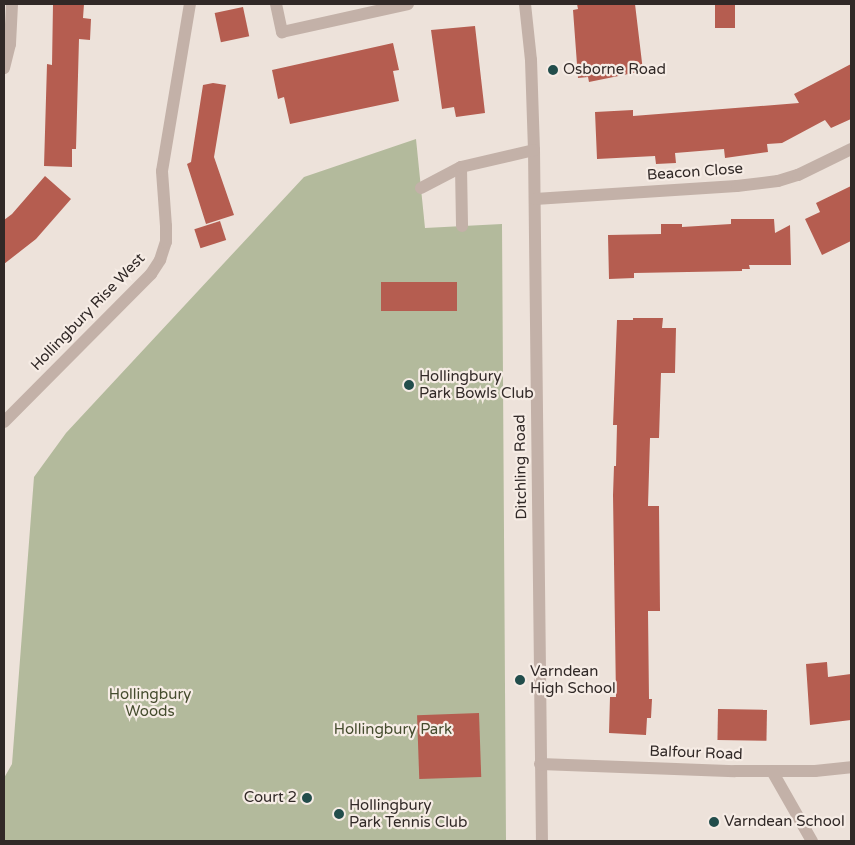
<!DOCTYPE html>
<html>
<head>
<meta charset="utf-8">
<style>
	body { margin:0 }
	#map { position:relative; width:855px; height:845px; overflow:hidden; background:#ede2da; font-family:"Varela Round",sans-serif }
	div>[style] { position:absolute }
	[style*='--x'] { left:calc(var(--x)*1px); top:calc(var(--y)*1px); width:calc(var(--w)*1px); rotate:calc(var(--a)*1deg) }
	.green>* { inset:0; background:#b3ba9c }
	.building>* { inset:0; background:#b55d50; transform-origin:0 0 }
	.minor>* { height:12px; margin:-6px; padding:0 6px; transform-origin:6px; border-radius:6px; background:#c3b1a8 }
	.dots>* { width:14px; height:14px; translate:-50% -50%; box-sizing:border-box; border:2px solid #f6ece5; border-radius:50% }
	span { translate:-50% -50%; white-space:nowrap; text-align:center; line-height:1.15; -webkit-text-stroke:4.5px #f6ece5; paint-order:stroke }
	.poi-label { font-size:15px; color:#312927 }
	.left { translate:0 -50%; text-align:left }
	.right { translate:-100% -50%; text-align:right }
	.street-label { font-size:15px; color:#312927 }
	.park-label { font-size:15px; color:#454c2e }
	.frame { position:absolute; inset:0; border:5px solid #312927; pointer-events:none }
</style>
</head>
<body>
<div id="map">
	<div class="green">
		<i style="clip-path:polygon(416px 139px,425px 228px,502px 224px,506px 841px,4px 841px,4px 778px,12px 764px,34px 477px,66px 433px,304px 177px)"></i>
	</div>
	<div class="building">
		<i style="clip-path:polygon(53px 4px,84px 4px,83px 18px,91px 19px,90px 40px,79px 39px,76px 149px,72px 149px,72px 167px,44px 166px,47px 64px,52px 65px)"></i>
		<i style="clip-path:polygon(577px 4px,635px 4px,643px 71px,589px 82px,588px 77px,578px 78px,573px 10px,578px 9px)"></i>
		<i style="left:715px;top:4px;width:20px;height:24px"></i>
		<i style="left:243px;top:7px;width:30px;height:29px;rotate:78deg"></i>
		<i style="clip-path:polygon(475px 26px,485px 113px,456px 117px,454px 107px,442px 109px,431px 30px)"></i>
		<i style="clip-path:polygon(393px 43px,399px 70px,393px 71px,399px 101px,290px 124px,284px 97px,278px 99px,272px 70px)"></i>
		<i style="clip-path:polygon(851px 64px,851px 119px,831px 128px,825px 120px,782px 143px,767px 144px,768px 152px,725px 158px,724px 149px,675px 153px,676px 163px,656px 164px,655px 156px,597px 159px,595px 112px,633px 110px,633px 116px,799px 103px,794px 94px)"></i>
		<i style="clip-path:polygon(213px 83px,226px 85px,214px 157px,234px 215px,206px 224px,187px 164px,191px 162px,203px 85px)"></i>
		<i style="clip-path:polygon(45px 176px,71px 199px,36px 239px,4px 264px,4px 220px,12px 214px)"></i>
		<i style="clip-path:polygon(851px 186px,851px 241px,822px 255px,805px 219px,820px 212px,816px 203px)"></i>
		<i style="clip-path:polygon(731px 219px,774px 219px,775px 233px,790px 225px,791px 265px,749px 265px,750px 269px,742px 269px,742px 271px,634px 273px,634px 278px,609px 279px,608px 235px,661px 234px,661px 224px,682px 224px,682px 227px,731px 224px)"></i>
		<i style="left:220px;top:221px;width:20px;height:27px;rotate:72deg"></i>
		<i style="left:457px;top:282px;width:29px;height:76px;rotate:90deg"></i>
		<i style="clip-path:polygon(633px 318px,663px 318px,662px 328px,676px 328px,675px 373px,661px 373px,659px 438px,650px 438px,648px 506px,659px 506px,660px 611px,648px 611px,649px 699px,652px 699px,651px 718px,647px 718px,646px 735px,609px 733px,610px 697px,616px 697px,613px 495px,614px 466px,616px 466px,617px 425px,613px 425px,617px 320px,633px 320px)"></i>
		<i style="clip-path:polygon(827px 662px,828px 677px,851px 674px,851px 720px,810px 725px,806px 664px)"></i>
		<i style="left:718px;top:709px;width:49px;height:31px;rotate:1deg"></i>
		<i style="left:479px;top:713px;width:64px;height:62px;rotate:88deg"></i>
	</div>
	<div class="minor">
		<i style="--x:276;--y:4;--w:29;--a:78"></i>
		<i style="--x:282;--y:32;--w:129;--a:-12.5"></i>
		<i style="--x:525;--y:4;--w:56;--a:83.9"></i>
		<i style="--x:531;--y:60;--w:90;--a:88.1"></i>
		<i style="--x:534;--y:150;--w:691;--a:89.34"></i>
		<i style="--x:4;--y:68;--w:25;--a:-76"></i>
		<i style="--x:10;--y:44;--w:40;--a:-87.1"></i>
		<i style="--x:461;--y:167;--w:59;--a:89"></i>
		<i style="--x:421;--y:188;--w:45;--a:-27.7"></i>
		<i style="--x:461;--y:167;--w:75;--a:-13.1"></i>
		<i style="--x:535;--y:199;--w:202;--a:-3.7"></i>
		<i style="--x:737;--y:186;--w:41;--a:-7"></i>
		<i style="--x:778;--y:181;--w:21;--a:-17"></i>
		<i style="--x:798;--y:175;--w:59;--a:-26.1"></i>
		<i style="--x:4;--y:422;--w:209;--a:-45.2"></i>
		<i style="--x:151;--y:274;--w:17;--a:-57"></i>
		<i style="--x:160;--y:260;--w:19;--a:-72"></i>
		<i style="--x:166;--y:242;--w:16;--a:-90"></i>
		<i style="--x:166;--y:226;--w:55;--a:-94.2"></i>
		<i style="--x:162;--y:171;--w:169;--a:-80.5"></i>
		<i style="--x:540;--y:764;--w:195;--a:2.1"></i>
		<i style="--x:735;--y:771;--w:80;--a:0"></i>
		<i style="--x:815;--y:771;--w:36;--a:-6"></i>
		<i style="--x:772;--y:771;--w:81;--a:60.3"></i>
	</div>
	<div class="dots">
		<i style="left:553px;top:70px;background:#224d4b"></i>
		<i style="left:409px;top:385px;background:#224d4b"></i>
		<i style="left:520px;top:680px;background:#224d4b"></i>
		<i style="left:307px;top:798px;background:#224d4b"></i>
		<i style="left:339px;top:814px;background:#224d4b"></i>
		<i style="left:714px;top:822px;background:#224d4b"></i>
	</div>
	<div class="poi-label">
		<span class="left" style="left:563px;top:70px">Osborne Road</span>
		<span class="left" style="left:419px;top:385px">Hollingbury<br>Park Bowls Club</span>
		<span class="left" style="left:530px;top:680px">Varndean<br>High School</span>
		<span class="right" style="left:297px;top:798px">Court 2</span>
		<span class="left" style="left:349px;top:814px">Hollingbury<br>Park Tennis Club</span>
		<span class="left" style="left:724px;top:822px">Varndean School</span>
	</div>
	<div class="street-label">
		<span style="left:695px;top:172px;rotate:-4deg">Beacon Close</span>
		<span style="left:88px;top:312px;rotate:-46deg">Hollingbury Rise West</span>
		<span style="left:521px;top:467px;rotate:-91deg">Ditchling Road</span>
		<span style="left:696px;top:753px;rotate:2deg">Balfour Road</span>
	</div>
	<div class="park-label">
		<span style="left:150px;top:703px">Hollingbury<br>Woods</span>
		<span style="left:393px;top:730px">Hollingbury Park</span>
	</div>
	<div class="frame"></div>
</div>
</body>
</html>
